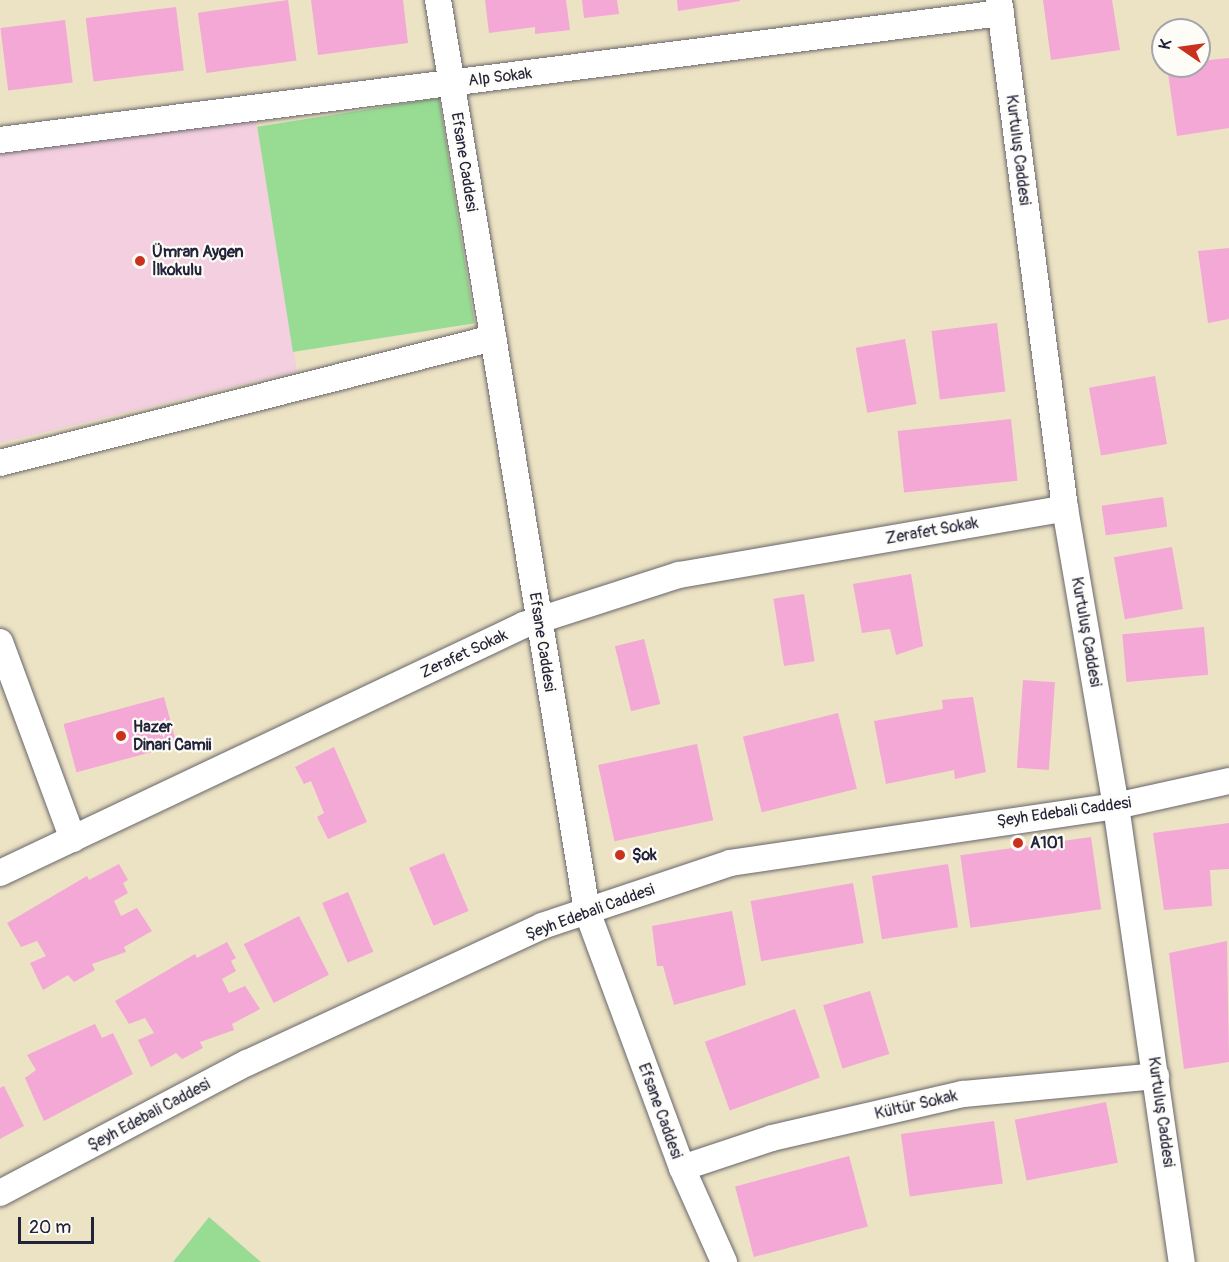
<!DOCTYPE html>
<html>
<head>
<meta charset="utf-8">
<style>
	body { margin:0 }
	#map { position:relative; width:1229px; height:1262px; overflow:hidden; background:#ece3c4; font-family:Pangolin,sans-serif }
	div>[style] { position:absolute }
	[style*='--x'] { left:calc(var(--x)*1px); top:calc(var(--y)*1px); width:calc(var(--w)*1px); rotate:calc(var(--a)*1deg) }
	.built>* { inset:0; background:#f3cfdf }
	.green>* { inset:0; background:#98dc94; transform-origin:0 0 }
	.building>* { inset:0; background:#f3a8d5; transform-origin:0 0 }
	.roads { filter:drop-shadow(0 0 2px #69666b) drop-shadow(0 0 2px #69666b) }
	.minor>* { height:26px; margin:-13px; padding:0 13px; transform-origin:13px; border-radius:13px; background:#fff }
	.dots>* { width:16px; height:16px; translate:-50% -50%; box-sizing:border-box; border:3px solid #fdfcf7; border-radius:50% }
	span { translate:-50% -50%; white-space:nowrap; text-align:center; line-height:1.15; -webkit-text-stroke:4.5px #fdfcf7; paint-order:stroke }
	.street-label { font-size:16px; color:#22223b }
	.poi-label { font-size:16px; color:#22223b; font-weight:700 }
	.left { translate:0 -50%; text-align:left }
	.north { position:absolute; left:1151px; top:18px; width:60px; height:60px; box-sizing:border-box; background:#fdfcf7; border:2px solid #a5a5ac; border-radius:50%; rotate:283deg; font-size:16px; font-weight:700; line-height:24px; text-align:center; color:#22223b }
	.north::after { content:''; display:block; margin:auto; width:21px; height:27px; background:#c8321e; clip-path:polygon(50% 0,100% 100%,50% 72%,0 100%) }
	.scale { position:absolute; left:18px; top:1217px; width:76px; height:27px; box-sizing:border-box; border:3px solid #22223b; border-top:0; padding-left:8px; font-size:18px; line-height:21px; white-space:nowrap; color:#22223b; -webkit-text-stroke:4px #fdfcf7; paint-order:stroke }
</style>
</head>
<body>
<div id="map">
	<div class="built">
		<i style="clip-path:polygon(256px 120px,297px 371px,0 443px,0 152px)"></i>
	</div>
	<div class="green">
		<i style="left:439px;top:98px;width:228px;height:184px;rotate:81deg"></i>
		<i style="clip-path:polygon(209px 1217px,261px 1262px,173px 1262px)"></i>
	</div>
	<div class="building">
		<i style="left:288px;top:0;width:61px;height:91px;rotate:82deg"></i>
		<i style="clip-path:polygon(311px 0,403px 0,408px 43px,318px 55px)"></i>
		<i style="clip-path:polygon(485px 0,566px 0,570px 30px,535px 34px,535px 27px,489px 33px)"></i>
		<i style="clip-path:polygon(582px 0,617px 0,619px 14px,584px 18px)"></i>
		<i style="clip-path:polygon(677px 0,740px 0,740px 1px,678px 11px)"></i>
		<i style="clip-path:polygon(1043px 0,1112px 0,1120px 50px,1051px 60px)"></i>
		<i style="left:176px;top:7px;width:64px;height:91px;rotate:83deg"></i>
		<i style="left:65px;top:20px;width:63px;height:65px;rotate:83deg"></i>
		<i style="clip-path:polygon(1229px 58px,1229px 128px,1177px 136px,1167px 66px,1199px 66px,1199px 61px)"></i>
		<i style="clip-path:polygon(1229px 248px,1229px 319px,1208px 323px,1198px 251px)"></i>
		<i style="left:997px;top:323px;width:69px;height:66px;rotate:83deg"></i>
		<i style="left:905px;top:339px;width:66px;height:50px;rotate:80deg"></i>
		<i style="left:1155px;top:376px;width:69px;height:67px;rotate:80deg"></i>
		<i style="left:1011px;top:419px;width:62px;height:114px;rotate:84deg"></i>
		<i style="left:1163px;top:497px;width:30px;height:62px;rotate:82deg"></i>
		<i style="left:1172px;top:547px;width:63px;height:59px;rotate:80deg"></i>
		<i style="clip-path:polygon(911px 574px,923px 646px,896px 655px,890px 629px,862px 633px,853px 584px)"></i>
		<i style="left:804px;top:594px;width:68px;height:31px;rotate:81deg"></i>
		<i style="left:1204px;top:627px;width:48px;height:82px;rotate:85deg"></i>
		<i style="left:644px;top:639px;width:67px;height:30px;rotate:76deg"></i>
		<i style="left:1023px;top:680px;width:32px;height:88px;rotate:4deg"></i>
		<i style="left:164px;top:697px;width:50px;height:104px;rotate:75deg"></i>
		<i style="clip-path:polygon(973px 697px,986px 772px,955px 779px,954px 770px,886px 784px,874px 721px,943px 709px,942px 700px)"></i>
		<i style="left:838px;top:713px;width:78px;height:98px;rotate:76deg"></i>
		<i style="left:697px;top:744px;width:78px;height:101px;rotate:78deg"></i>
		<i style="clip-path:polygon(334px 747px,367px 822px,328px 839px,317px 817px,324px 813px,311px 781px,304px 784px,295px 767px)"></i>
		<i style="clip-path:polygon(1229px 823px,1229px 869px,1210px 870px,1212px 906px,1164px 910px,1153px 833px)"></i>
		<i style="left:1091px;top:837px;width:73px;height:132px;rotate:82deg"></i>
		<i style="left:444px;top:853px;width:63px;height:38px;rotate:67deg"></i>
		<i style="clip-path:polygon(119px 864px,128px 880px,123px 883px,128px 893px,114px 901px,121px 916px,137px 908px,152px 931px,124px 947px,126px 952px,92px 964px,95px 970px,74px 982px,68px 975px,43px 990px,30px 963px,46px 956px,37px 941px,21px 947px,7px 923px,87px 876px,89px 880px)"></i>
		<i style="left:948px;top:864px;width:64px;height:77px;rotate:81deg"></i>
		<i style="left:853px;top:883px;width:61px;height:104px;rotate:80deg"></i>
		<i style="left:348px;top:892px;width:65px;height:28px;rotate:67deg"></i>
		<i style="clip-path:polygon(732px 911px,746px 985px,674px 1005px,663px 966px,657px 966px,652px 926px)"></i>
		<i style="left:299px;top:916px;width:66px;height:62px;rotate:63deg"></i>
		<i style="clip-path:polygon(1227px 941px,1229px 1062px,1184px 1069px,1169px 953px)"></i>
		<i style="clip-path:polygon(227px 942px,236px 958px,231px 961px,236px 971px,222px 979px,229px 993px,245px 986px,260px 1009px,232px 1024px,234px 1030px,200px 1042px,203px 1048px,182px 1059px,176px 1053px,151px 1067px,138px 1040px,154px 1033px,145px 1018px,129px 1024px,115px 1001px,195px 954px,197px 958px)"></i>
		<i style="left:870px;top:991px;width:66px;height:49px;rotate:73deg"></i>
		<i style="left:795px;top:1009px;width:73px;height:96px;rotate:70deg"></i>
		<i style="clip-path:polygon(95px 1024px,102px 1038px,113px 1033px,133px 1074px,44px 1121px,25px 1078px,36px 1070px,27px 1055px)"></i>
		<i style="clip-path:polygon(4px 1086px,24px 1126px,0 1139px,0 1088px)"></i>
		<i style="left:1106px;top:1102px;width:62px;height:93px;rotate:79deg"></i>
		<i style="left:994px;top:1121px;width:63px;height:94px;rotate:82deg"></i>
		<i style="left:849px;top:1156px;width:73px;height:118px;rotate:75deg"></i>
	</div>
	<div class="roads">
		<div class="minor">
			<i style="--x:438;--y:0;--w:923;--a:80.71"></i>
			<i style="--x:587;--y:911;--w:274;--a:69.7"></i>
			<i style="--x:682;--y:1168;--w:103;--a:65.9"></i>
			<i style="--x:999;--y:0;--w:512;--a:82.6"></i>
			<i style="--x:1065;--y:508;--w:302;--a:80.3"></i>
			<i style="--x:1116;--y:806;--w:461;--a:81.8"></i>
			<i style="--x:0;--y:140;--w:1009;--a:-7.23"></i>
			<i style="--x:0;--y:463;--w:509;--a:-14.23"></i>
			<i style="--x:0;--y:642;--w:210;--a:69.7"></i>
			<i style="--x:0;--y:873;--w:580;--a:-25.33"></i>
			<i style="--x:524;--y:625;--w:163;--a:-17.9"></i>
			<i style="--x:679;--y:575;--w:392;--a:-9.8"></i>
			<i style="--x:682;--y:1168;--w:95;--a:-18.4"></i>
			<i style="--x:772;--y:1138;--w:196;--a:-13"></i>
			<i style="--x:963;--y:1094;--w:194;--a:-5.3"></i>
			<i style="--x:0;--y:1193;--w:279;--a:-27.8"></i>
			<i style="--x:247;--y:1063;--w:325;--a:-24.9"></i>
			<i style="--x:542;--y:926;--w:198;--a:-18.5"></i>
			<i style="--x:730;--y:863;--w:390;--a:-8.4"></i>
			<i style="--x:1116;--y:806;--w:116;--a:-12.5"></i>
		</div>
	</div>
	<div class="dots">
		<i style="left:140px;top:261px;background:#c8321e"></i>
		<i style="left:121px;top:736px;background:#c8321e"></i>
		<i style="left:1018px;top:843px;background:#c8321e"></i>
		<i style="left:620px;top:855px;background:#c8321e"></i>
	</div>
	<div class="street-label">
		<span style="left:500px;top:77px;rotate:-7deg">Alp Sokak</span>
		<span style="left:1018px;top:150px;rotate:83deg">Kurtuluş Caddesi</span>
		<span style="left:464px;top:162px;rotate:81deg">Efsane Caddesi</span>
		<span style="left:932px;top:531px;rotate:-10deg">Zerafet Sokak</span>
		<span style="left:1086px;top:632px;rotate:80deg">Kurtuluş Caddesi</span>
		<span style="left:542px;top:642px;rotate:81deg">Efsane Caddesi</span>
		<span style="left:464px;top:654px;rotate:-25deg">Zerafet Sokak</span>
		<span style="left:1064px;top:812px;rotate:-8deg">Şeyh Edebali Caddesi</span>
		<span style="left:590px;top:912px;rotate:-20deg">Şeyh Edebali Caddesi</span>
		<span style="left:916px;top:1105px;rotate:-13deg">Kültür Sokak</span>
		<span style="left:660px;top:1111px;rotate:70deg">Efsane Caddesi</span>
		<span style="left:1161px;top:1112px;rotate:82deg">Kurtuluş Caddesi</span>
		<span style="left:149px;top:1115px;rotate:-28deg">Şeyh Edebali Caddesi</span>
	</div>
	<div class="poi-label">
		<span class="left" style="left:152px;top:261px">Ümran Aygen<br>İlkokulu</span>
		<span class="left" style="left:133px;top:736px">Hazer<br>Dinari Camii</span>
		<span class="left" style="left:1030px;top:843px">A101</span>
		<span class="left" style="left:632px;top:855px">Şok</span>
	</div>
	<div class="north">K</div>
	<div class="scale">20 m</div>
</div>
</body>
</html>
